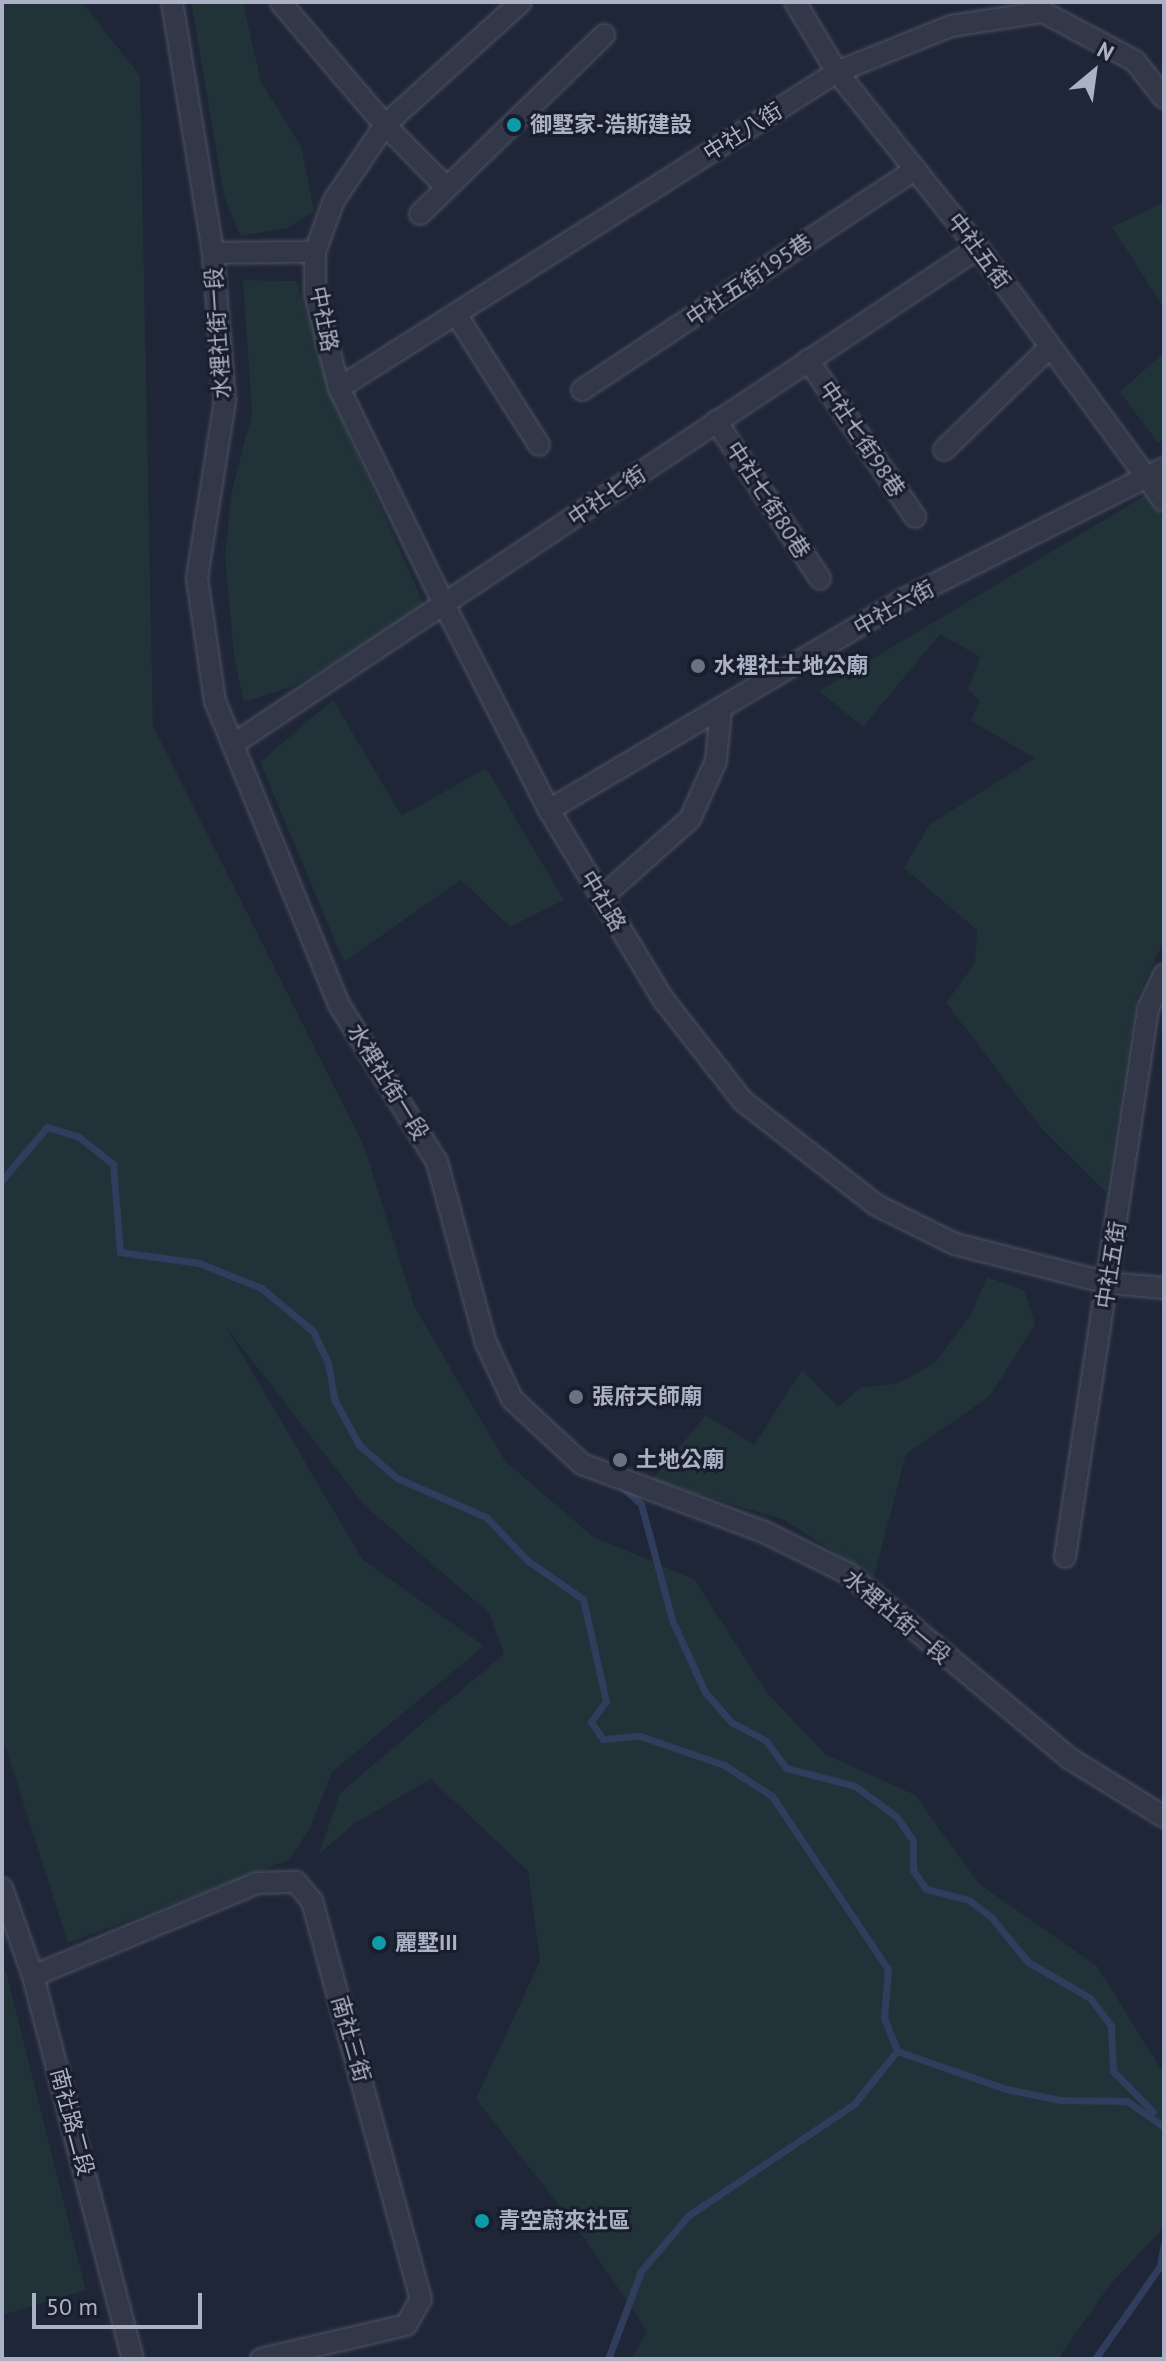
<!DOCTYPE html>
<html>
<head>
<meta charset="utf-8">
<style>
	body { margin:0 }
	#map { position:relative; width:1166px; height:2361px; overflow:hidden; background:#1f2637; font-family:"PT Sans","Noto Sans TC",sans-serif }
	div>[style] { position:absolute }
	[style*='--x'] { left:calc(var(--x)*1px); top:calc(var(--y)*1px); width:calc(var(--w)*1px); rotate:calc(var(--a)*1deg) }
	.green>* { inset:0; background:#213238 }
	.stream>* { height:7px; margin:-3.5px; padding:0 3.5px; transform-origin:3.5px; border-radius:3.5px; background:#303d5d }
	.roads { filter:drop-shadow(0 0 2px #4d5363) drop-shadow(0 0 2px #4d5363) }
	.street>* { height:20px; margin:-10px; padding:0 10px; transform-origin:10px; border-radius:10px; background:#323848 }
	.dots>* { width:22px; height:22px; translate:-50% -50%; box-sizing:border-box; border:4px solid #181e2c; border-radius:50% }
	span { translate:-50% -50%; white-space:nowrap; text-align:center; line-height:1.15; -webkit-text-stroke:6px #181e2c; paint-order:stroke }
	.poi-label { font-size:22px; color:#acb2c5; font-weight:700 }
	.left { translate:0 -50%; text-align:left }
	.street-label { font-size:22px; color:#acb2c5 }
	.frame { position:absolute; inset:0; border:4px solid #acb2c5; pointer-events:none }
	.north { position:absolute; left:1054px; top:32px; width:80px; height:80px; -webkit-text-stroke:6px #181e2c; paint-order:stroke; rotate:29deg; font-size:22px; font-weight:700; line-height:32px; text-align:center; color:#acb2c5 }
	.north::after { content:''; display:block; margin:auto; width:28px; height:36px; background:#acb2c5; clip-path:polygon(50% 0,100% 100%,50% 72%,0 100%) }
	.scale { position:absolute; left:32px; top:2293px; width:170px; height:36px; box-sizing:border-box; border:4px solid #acb2c5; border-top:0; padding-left:10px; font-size:24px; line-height:28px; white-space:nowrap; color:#acb2c5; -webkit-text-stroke:6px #181e2c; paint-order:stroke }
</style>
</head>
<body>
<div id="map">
	<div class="green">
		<i style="clip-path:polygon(2px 2px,82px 2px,140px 76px,153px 726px,364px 1146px,414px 1306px,505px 1461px,592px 1536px,694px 1579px,768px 1694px,825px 1754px,915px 1795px,979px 1884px,1097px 1966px,1164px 2074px,1164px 2227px,1109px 2286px,1058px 2359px,631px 2359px,647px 2331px,585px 2239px,476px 2099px,540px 1961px,528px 1871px,431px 1779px,355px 1823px,319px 1854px,340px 1793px,504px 1654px,489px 1613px,364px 1505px,226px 1327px,362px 1559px,484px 1646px,332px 1772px,311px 1826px,289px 1860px,68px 1943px,2px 1736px)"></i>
		<i style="clip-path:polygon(191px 2px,243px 2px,261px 82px,301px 146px,314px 211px,288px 228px,240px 236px,224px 196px)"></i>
		<i style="clip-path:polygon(1164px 202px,1164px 308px,1112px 227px)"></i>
		<i style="clip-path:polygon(243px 280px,296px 281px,337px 409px,426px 609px,294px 686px,244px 702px,234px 656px,225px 556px,232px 490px,252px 414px)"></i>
		<i style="clip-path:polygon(1164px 352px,1164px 439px,1158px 443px,1120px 392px)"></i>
		<i style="clip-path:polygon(1146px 495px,1164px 519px,1164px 940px,1136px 1001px,1106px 1192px,1044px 1131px,946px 1003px,975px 963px,977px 930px,904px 868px,930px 824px,1035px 758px,971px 721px,979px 700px,968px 690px,980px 657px,940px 634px,863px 727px,819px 691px)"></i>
		<i style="clip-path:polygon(333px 700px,402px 816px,486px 768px,564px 900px,510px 927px,461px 880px,344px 962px,260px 762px)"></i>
		<i style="clip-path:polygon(987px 1277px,1024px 1290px,1035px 1324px,990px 1396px,906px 1454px,874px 1577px,784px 1520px,652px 1480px,706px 1415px,754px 1445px,802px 1370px,838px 1407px,860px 1388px,899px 1383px,935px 1363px,970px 1316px)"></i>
		<i style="clip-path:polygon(6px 1971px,86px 2290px,2px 2315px,2px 1972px)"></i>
	</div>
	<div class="stream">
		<i style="--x:2;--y:1180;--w:70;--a:-49.7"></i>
		<i style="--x:47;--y:1127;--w:34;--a:17"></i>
		<i style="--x:79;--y:1137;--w:43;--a:38.5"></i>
		<i style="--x:113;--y:1164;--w:88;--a:85.5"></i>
		<i style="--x:120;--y:1252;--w:80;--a:7.9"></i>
		<i style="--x:199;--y:1263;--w:67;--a:22"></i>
		<i style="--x:261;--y:1288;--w:67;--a:39.6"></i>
		<i style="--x:313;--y:1331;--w:35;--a:65"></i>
		<i style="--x:328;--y:1363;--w:39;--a:80"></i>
		<i style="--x:335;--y:1401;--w:50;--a:61.4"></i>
		<i style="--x:359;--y:1445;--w:50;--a:41"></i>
		<i style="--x:397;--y:1478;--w:97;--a:23.7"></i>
		<i style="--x:486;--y:1517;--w:61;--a:46.3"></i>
		<i style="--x:528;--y:1561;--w:67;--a:34.6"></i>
		<i style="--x:583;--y:1599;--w:105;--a:77.3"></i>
		<i style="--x:606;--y:1701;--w:26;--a:126"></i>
		<i style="--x:591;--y:1722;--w:21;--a:55"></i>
		<i style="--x:603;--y:1739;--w:37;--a:-5"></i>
		<i style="--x:640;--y:1736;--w:89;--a:19"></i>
		<i style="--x:724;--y:1765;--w:57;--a:32.9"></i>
		<i style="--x:772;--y:1796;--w:208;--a:56.2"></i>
		<i style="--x:888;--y:1969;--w:49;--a:94.7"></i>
		<i style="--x:884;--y:2018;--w:35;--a:68"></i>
		<i style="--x:897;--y:2051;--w:115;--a:19.2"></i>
		<i style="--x:1006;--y:2089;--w:55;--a:11.5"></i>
		<i style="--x:1060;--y:2100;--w:67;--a:0.9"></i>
		<i style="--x:1127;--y:2101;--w:45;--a:35.1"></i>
		<i style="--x:621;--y:1486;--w:27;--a:42"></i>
		<i style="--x:641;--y:1504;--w:120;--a:75"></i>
		<i style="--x:672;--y:1620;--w:79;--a:65.4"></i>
		<i style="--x:705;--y:1692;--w:40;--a:49"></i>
		<i style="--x:731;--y:1722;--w:40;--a:28"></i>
		<i style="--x:766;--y:1741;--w:34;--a:53"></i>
		<i style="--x:786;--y:1768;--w:71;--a:14.6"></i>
		<i style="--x:855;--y:1786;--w:52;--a:36.4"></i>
		<i style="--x:897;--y:1817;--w:29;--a:56"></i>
		<i style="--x:913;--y:1841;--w:29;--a:90"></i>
		<i style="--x:913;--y:1870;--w:23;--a:56"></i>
		<i style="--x:926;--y:1889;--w:44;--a:14.3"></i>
		<i style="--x:969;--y:1900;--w:28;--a:38"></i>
		<i style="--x:991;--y:1917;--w:58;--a:50.6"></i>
		<i style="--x:1028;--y:1962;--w:72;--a:30.1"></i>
		<i style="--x:1090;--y:1998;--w:35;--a:53"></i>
		<i style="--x:1111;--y:2026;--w:45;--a:87.5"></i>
		<i style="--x:1113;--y:2071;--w:57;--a:45.7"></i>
		<i style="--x:608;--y:2359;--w:94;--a:-69.4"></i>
		<i style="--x:641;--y:2271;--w:74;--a:-49.4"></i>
		<i style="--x:689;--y:2215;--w:199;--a:-33.9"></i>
		<i style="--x:854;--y:2104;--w:68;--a:-50.9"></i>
		<i style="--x:1095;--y:2359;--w:113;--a:-55"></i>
		<i style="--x:1160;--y:2266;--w:23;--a:-80"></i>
	</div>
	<div class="roads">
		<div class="street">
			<i style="--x:172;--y:2;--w:254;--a:80.7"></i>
			<i style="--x:213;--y:253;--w:148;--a:85.4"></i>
			<i style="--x:225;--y:401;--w:179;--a:99"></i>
			<i style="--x:197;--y:578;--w:124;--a:81.7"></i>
			<i style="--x:215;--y:701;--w:326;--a:67.8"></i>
			<i style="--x:338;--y:1003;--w:187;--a:58.1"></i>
			<i style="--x:437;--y:1162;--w:188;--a:74.9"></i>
			<i style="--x:486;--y:1343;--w:62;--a:65.1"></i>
			<i style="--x:512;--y:1399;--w:96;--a:42.9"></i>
			<i style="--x:582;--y:1464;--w:194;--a:20.5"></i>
			<i style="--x:764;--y:1532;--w:95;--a:26.3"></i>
			<i style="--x:849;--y:1574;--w:287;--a:39.9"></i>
			<i style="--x:1069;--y:1758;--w:112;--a:31.8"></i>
			<i style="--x:521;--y:2;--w:183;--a:137.9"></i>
			<i style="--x:385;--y:125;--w:91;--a:124.2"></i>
			<i style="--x:334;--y:200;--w:55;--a:110.1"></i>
			<i style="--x:315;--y:252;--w:43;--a:90"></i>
			<i style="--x:315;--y:295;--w:96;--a:75.5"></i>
			<i style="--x:339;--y:388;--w:242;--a:64.1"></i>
			<i style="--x:445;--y:606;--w:229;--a:63"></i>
			<i style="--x:549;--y:810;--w:221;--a:58.9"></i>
			<i style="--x:663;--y:999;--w:130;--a:51.9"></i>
			<i style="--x:743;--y:1101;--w:169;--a:38"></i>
			<i style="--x:876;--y:1205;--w:88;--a:26.3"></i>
			<i style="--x:955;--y:1244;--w:158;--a:14.3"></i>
			<i style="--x:1108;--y:1283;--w:56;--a:5.1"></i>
			<i style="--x:795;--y:2;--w:82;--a:59"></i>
			<i style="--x:837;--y:72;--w:226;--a:51.3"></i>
			<i style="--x:978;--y:248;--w:314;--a:53.7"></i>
			<i style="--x:281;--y:3;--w:160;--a:49.6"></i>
			<i style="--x:385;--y:125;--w:88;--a:45.5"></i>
			<i style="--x:420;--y:214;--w:257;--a:-44.2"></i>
			<i style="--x:213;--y:253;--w:102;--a:-0.6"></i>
			<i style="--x:456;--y:314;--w:155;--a:57.6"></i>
			<i style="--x:808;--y:360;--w:190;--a:55.7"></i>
			<i style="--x:339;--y:388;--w:590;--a:-32.4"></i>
			<i style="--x:837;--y:72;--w:123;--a:-22"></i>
			<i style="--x:951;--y:26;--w:93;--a:-8.7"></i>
			<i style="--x:1043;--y:12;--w:104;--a:28"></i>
			<i style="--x:1135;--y:61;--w:47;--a:51.9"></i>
			<i style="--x:582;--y:390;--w:400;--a:-33.5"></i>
			<i style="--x:716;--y:421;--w:189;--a:56.6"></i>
			<i style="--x:944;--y:450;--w:148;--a:-44.2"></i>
			<i style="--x:235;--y:743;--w:893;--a:-33.67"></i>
			<i style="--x:549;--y:810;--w:414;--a:-30.7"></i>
			<i style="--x:905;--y:599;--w:290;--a:-26.8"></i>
			<i style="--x:601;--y:898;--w:119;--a:-41.6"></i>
			<i style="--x:690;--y:819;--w:64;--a:-65.9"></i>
			<i style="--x:716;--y:761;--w:52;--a:-84.5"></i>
			<i style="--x:1065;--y:1557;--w:554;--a:-81.39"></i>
			<i style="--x:1148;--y:1009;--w:38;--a:-65"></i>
			<i style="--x:2;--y:1888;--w:93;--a:70.6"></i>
			<i style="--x:33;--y:1976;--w:396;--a:75.4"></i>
			<i style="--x:33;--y:1976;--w:243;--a:-22.5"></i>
			<i style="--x:258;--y:1883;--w:38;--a:-2"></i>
			<i style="--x:296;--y:1882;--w:25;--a:50"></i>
			<i style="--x:312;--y:1901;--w:413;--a:74.7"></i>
			<i style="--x:421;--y:2299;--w:30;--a:120"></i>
			<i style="--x:406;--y:2325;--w:149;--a:166.8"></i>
		</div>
	</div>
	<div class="dots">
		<i style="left:514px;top:125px;background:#0f9aa8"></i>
		<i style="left:698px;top:666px;background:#6b7280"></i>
		<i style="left:576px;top:1397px;background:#6b7280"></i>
		<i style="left:620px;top:1460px;background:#6b7280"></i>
		<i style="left:379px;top:1943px;background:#0f9aa8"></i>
		<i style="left:482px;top:2221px;background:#0f9aa8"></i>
	</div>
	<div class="poi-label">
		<span class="left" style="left:530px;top:125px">御墅家-浩斯建設</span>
		<span class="left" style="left:714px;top:666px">水裡社土地公廟</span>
		<span class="left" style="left:592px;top:1397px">張府天師廟</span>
		<span class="left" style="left:636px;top:1460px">土地公廟</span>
		<span class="left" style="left:395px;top:1943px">麗墅III</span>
		<span class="left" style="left:498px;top:2221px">青空蔚來社區</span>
	</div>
	<div class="street-label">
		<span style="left:743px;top:132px;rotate:-32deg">中社八街</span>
		<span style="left:979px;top:251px;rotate:53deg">中社五街</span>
		<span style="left:749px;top:280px;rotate:-34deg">中社五街195巷</span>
		<span style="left:324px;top:319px;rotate:79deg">中社路</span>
		<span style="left:218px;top:333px;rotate:-94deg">水裡社街一段</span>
		<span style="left:862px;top:439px;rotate:56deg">中社七街98巷</span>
		<span style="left:607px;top:496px;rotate:-34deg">中社七街</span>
		<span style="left:768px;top:500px;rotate:57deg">中社七街80巷</span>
		<span style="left:894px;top:608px;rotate:-29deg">中社六街</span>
		<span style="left:603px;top:901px;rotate:59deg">中社路</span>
		<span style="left:388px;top:1082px;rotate:58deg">水裡社街一段</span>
		<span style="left:1111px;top:1265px;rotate:-81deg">中社五街</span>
		<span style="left:897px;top:1617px;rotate:40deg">水裡社街一段</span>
		<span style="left:351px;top:2039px;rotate:74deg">南社三街</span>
		<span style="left:72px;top:2122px;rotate:75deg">南社路二段</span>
	</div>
	<div class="frame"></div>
	<div class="north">N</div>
	<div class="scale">50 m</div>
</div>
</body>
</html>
